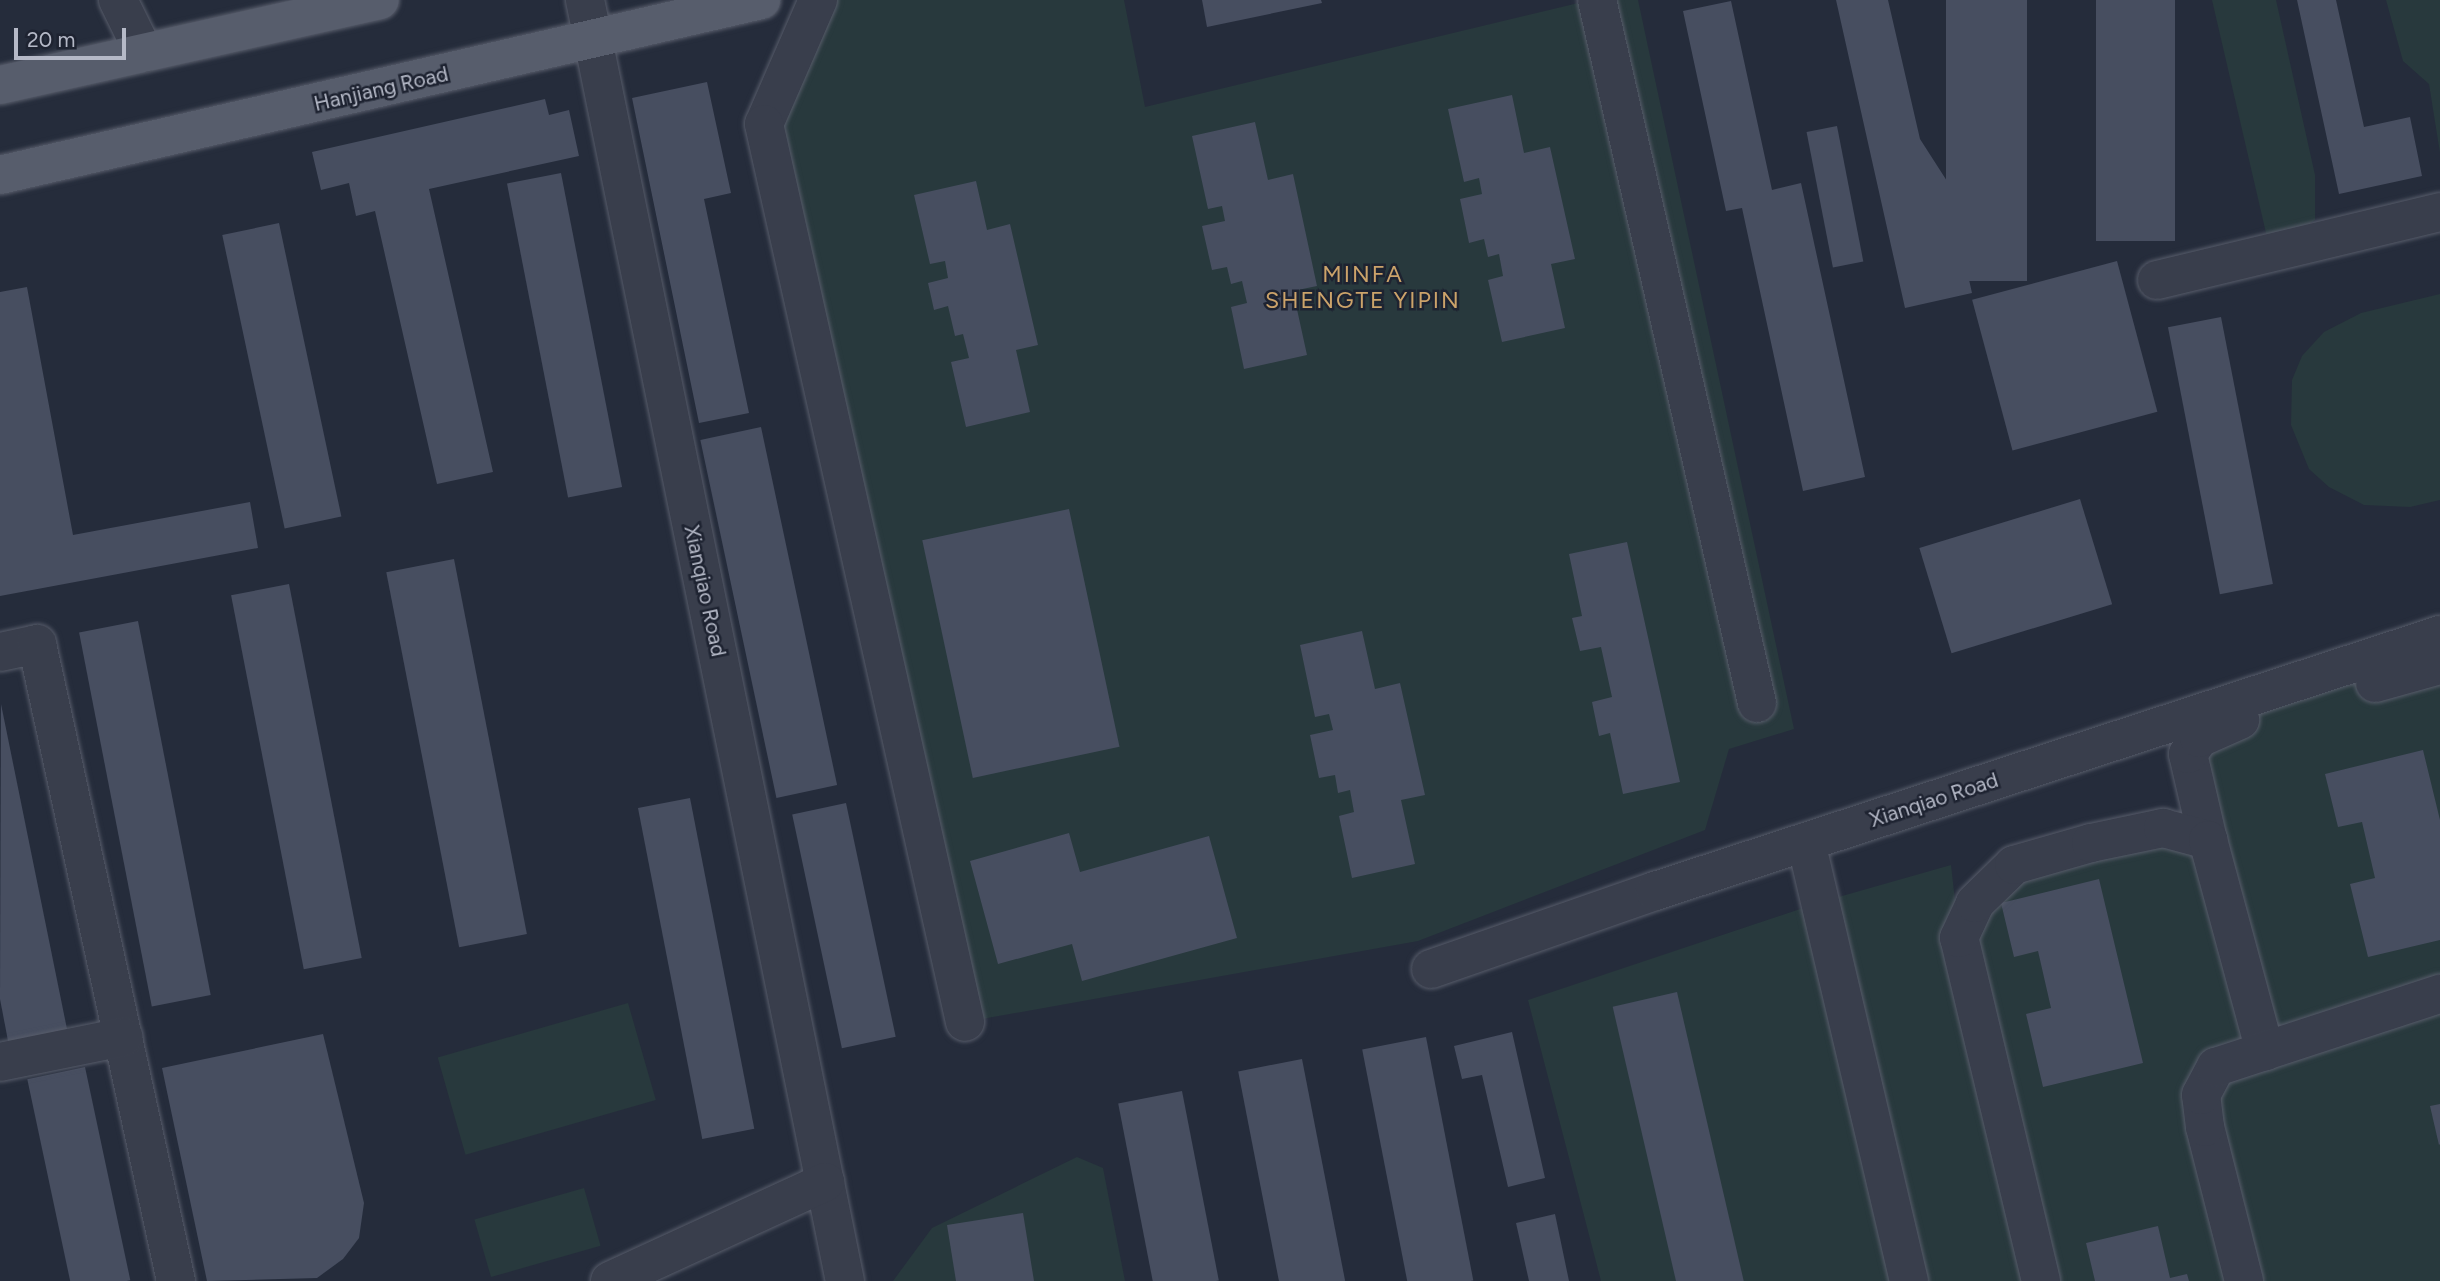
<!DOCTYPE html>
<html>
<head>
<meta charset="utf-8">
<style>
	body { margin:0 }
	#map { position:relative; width:2440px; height:1281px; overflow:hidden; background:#252c3b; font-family:Figtree,sans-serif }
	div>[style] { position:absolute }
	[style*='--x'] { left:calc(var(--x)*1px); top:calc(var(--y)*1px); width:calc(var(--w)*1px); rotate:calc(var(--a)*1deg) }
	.green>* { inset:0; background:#28393d; transform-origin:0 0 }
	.building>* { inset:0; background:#474e60; transform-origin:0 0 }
	.roads { filter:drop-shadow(0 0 2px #575c6a) drop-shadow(0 0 2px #575c6a) }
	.minor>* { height:38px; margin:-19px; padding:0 19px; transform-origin:19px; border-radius:19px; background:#393e4c }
	.major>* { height:38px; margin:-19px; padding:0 19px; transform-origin:19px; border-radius:19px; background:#575d6c }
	span { translate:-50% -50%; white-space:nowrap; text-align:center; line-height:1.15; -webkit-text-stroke:5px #1e2331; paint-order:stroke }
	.street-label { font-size:21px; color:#b5b9c7 }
	.neighbourhood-label { font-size:23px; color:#cca36a; letter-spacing:2px }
	.scale { position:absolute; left:14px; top:28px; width:112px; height:32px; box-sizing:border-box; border:4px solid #b5b9c7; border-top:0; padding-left:9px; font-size:21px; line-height:24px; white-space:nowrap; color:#b5b9c7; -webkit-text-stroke:5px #1e2331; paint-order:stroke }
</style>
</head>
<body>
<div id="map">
	<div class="green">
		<i style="clip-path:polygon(818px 0,1124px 0,1145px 107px,1591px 0,1638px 0,1794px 729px,1729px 749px,1705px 830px,1418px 941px,965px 1022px,764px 124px)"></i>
		<i style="clip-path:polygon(2212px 0,2276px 0,2315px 175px,2315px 220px,2284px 242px,2266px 233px)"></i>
		<i style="clip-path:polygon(2386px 0,2440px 0,2440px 153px,2429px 84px,2403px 61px)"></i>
		<i style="clip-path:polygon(2440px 294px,2440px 500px,2410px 507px,2364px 505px,2329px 487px,2309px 469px,2291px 425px,2292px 380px,2302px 356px,2324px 332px,2361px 313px)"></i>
		<i style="clip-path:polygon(2440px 653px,2440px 1281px,1601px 1281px,1528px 1000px,1821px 902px,1951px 865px,1959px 936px,2014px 865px,2207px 839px,2188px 754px,2226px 724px)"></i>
		<i style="left:628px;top:1003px;width:101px;height:198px;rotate:74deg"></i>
		<i style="clip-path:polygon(1077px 1157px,1103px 1168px,1125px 1281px,893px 1281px,932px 1228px)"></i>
		<i style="left:584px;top:1188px;width:60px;height:114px;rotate:74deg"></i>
	</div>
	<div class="building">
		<i style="clip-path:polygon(1202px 0,1321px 0,1322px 3px,1207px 27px)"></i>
		<i style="clip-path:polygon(1836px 0,1888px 0,1920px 139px,1947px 181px,1972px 293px,1905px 308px)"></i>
		<i style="left:1946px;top:0;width:81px;height:281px"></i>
		<i style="left:2096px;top:0;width:79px;height:241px"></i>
		<i style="clip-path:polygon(2297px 0,2336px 0,2364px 127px,2410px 117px,2422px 176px,2339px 194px)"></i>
		<i style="clip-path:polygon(1731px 1px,1772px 190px,1801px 183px,1865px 477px,1803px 491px,1742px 208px,1726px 211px,1683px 11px)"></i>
		<i style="clip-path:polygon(707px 82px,731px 193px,704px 199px,749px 413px,699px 423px,632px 98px)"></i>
		<i style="clip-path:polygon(1512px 95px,1524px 153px,1550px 147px,1575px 259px,1551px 264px,1565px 328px,1502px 342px,1488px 280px,1503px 276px,1499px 254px,1488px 257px,1484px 239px,1469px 243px,1460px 199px,1482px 194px,1479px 178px,1464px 182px,1448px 109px)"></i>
		<i style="clip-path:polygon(545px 99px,549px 115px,569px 110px,579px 156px,429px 189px,493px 472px,437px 484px,375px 211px,356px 216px,349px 183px,321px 190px,312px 152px)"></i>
		<i style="clip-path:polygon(1255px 122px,1268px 180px,1293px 174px,1317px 286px,1293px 291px,1307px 355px,1244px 369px,1231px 307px,1247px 303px,1242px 281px,1231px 284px,1227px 267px,1212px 270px,1202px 226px,1225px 221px,1222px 206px,1208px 209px,1192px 136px)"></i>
		<i style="left:1837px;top:126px;width:138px;height:31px;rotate:79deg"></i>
		<i style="left:561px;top:173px;width:320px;height:55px;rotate:79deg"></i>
		<i style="clip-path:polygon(976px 181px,987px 230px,1010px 224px,1038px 345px,1016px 350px,1030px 412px,966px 427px,951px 362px,969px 358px,963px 334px,955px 336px,948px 306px,934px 310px,928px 283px,948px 278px,945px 261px,930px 264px,914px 195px)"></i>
		<i style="left:279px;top:223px;width:300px;height:58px;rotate:78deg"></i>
		<i style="left:2117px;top:261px;width:156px;height:150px;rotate:75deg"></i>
		<i style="clip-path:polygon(27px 287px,73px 535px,250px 502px,258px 548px,0 596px,0 292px)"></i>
		<i style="left:2221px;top:317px;width:272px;height:54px;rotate:79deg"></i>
		<i style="left:761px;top:427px;width:366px;height:62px;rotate:78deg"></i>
		<i style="left:2080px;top:499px;width:110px;height:168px;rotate:73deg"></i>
		<i style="left:1069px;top:509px;width:243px;height:150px;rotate:78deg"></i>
		<i style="clip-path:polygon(1627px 542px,1680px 782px,1623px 794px,1610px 733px,1599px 736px,1592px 702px,1612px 697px,1601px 647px,1580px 651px,1572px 618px,1582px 616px,1569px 554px)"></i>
		<i style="left:454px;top:559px;width:382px;height:69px;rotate:79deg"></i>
		<i style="left:289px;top:584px;width:381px;height:59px;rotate:79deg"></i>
		<i style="left:138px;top:621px;width:381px;height:60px;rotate:79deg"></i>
		<i style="clip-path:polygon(1362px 631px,1375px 689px,1400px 683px,1425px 795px,1401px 800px,1415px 864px,1352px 878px,1339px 816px,1354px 812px,1350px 790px,1338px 793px,1335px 775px,1319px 778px,1310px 735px,1333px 730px,1329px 714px,1315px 717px,1300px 645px)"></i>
		<i style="clip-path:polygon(1px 704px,68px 1034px,9px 1046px,0 999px)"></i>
		<i style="clip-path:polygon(2423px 750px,2440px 820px,2440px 940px,2368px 957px,2350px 884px,2375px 878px,2362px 822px,2338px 827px,2325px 774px)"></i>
		<i style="left:690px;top:798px;width:337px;height:53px;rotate:79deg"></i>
		<i style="left:846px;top:803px;width:239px;height:55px;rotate:78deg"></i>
		<i style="clip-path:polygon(1069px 833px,1080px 872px,1209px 836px,1237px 938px,1082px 981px,1072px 944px,998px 964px,970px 861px)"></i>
		<i style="clip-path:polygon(2099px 879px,2143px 1063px,2043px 1087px,2026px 1014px,2051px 1008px,2038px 951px,2014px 957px,2001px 903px)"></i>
		<i style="left:1677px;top:992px;width:297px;height:66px;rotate:77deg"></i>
		<i style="clip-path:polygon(1512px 1032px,1545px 1178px,1508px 1187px,1482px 1075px,1462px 1079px,1454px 1046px)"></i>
		<i style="clip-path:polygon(323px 1034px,364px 1203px,359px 1238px,343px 1259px,317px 1278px,207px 1281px,162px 1068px)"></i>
		<i style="left:1426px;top:1037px;width:248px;height:65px;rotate:79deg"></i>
		<i style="left:1302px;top:1059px;width:226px;height:65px;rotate:79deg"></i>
		<i style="left:85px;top:1067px;width:218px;height:59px;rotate:78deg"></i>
		<i style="left:1182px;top:1091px;width:193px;height:65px;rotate:79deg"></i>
		<i style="clip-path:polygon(2440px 1104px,2440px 1144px,2439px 1145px,2430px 1106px)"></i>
		<i style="clip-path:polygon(1023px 1213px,1034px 1281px,956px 1281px,947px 1225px)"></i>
		<i style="clip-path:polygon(1555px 1214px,1569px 1281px,1529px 1281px,1516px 1223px)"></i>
		<i style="clip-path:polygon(2158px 1226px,2170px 1278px,2187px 1274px,2189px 1281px,2095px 1281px,2086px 1243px)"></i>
	</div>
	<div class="roads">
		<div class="minor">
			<i style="--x:118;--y:0;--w:59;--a:63.9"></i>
			<i style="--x:585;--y:0;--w:1307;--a:78.53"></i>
			<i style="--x:818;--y:0;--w:135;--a:113.5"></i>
			<i style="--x:764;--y:124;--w:920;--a:77.38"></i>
			<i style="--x:1597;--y:0;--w:721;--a:77.18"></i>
			<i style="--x:2157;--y:280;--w:291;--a:-13.5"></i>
			<i style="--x:0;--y:652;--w:38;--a:-12"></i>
			<i style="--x:37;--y:644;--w:652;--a:77.69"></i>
			<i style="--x:2375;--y:683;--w:67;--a:-15.5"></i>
			<i style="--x:2208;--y:840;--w:88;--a:-103.1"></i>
			<i style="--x:2188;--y:754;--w:19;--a:-55"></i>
			<i style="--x:2199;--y:738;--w:45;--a:-23.7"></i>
			<i style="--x:1806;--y:842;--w:451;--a:76.8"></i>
			<i style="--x:1431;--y:969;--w:237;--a:-19.2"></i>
			<i style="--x:1655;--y:891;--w:826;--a:-18.06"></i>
			<i style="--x:0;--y:1062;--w:126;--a:-11.5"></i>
			<i style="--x:610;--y:1281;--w:237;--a:-24.7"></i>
			<i style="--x:2041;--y:1281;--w:353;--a:-103.4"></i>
			<i style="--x:1959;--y:938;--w:38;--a:-65"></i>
			<i style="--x:1975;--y:903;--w:54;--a:-44.3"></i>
			<i style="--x:2014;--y:865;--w:80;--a:-15.9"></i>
			<i style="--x:2091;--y:843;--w:74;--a:-11.8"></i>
			<i style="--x:2163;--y:828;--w:47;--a:14.9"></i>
			<i style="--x:2208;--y:840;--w:219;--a:74.9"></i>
			<i style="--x:2244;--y:1281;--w:159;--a:-104.2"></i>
			<i style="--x:2205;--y:1127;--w:32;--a:-97"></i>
			<i style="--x:2201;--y:1095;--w:32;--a:-62"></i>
			<i style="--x:2216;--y:1067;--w:236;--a:-18.1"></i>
		</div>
		<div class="major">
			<i style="--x:0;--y:85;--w:389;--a:-12.6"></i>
			<i style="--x:0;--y:175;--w:781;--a:-12.95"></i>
		</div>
	</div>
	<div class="street-label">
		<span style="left:381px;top:89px;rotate:-13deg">Hanjiang Road</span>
		<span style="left:705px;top:591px;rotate:78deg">Xianqiao Road</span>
		<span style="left:1934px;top:800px;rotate:-18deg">Xianqiao Road</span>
	</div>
	<div class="neighbourhood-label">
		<span style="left:1363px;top:287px">MINFA<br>SHENGTE YIPIN</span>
	</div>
	<div class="scale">20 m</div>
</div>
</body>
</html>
